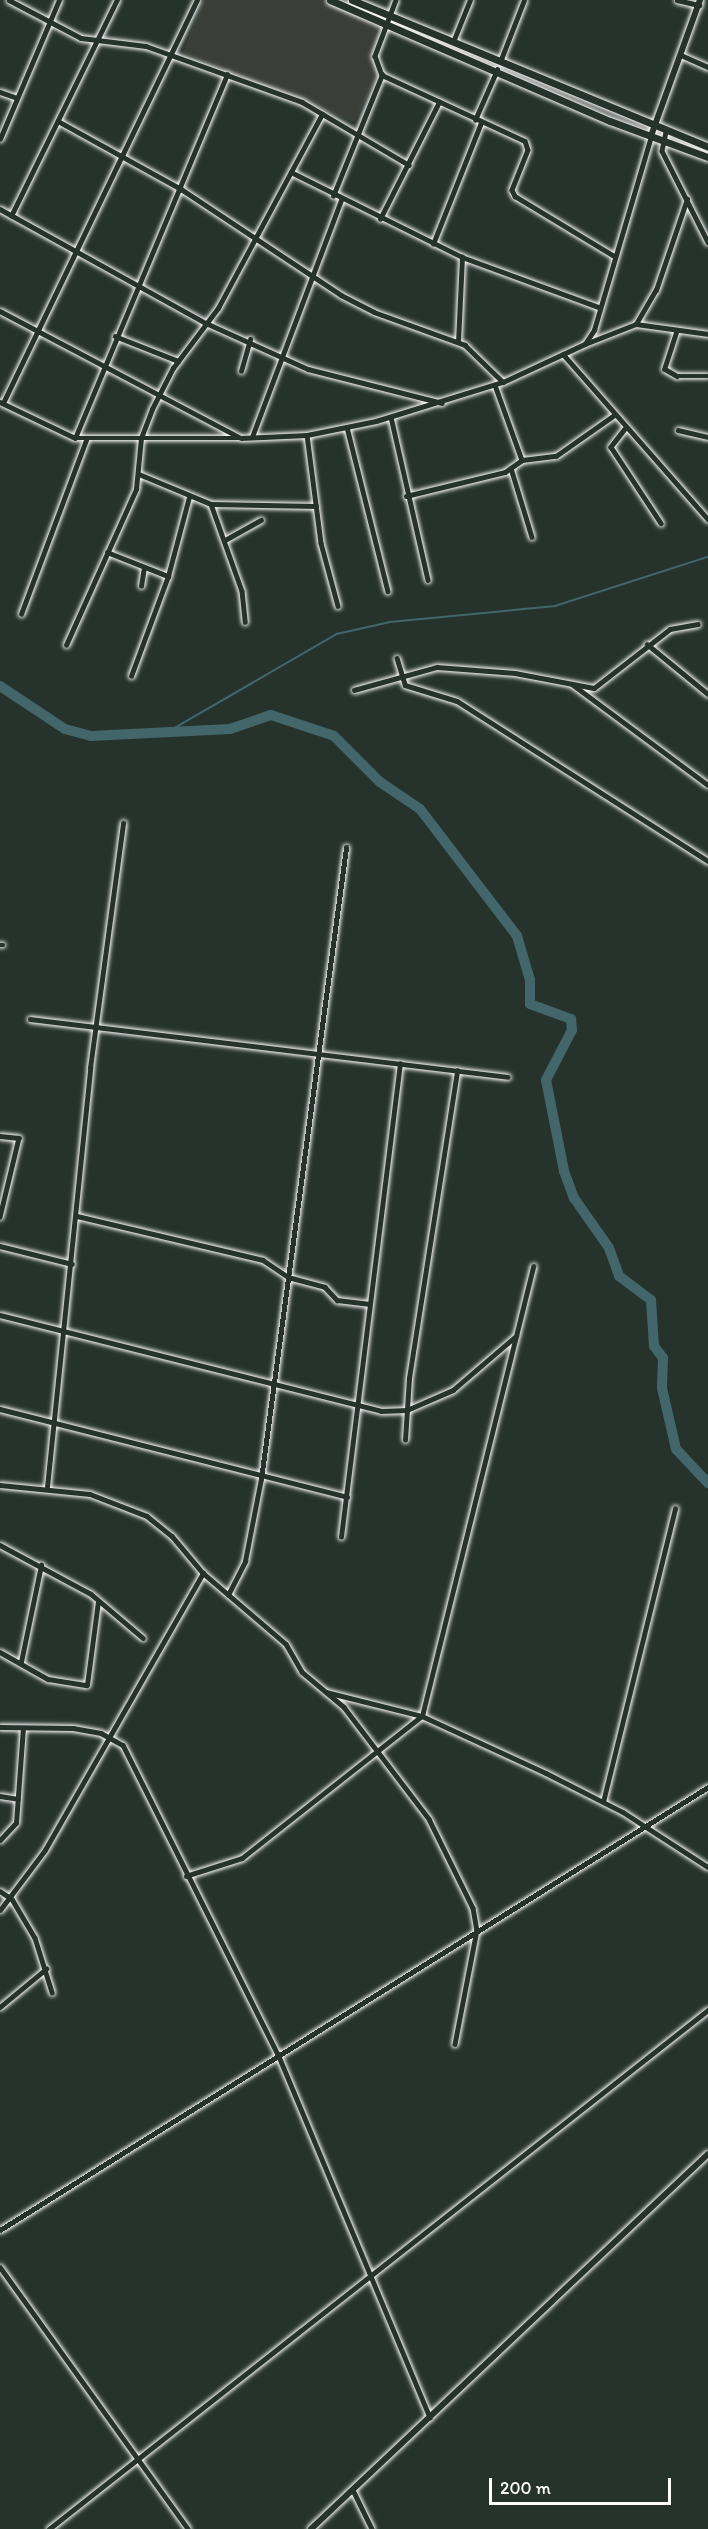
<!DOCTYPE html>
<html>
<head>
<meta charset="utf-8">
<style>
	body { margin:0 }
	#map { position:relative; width:708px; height:2529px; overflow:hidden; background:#26332d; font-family:Itim,sans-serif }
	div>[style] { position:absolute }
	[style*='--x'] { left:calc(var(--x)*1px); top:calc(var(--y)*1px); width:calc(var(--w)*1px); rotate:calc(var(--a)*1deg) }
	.built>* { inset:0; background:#393f38 }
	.stream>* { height:1.5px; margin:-0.75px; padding:0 0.75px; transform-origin:0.75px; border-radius:0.75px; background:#43666a }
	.river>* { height:10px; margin:-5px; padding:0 5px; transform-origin:5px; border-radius:5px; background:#43666a }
	.roads { filter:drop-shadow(0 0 2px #fff) drop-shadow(0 0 2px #fff) }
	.minor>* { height:4.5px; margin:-2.25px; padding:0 2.25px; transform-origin:2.25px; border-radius:2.25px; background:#26332d }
	.tertiary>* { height:6px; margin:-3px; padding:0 3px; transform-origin:3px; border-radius:3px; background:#26332d }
	.secondary>* { height:7px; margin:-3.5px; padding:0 3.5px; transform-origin:3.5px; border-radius:3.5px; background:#26332d }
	span { translate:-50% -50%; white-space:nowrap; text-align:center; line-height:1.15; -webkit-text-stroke:4.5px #26332d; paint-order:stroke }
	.scale { position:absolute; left:489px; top:2478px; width:182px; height:27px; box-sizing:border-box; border:3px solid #fff; border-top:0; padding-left:8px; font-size:18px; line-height:21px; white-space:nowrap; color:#fff; -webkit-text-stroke:4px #26332d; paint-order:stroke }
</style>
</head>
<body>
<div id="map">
	<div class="built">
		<i style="clip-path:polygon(203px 0,322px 0,382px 26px,373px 53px,378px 75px,354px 122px,183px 53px)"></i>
	</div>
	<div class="stream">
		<i style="--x:173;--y:729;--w:190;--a:-30.1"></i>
		<i style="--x:337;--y:634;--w:54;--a:-12.8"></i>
		<i style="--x:390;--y:622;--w:166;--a:-5.5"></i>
		<i style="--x:555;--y:606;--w:161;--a:-17.8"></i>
	</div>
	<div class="river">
		<i style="--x:0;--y:686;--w:78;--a:33.5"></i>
		<i style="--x:65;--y:729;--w:27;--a:15"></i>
		<i style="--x:91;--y:736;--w:139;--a:-2.9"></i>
		<i style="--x:230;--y:729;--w:43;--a:-18.9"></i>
		<i style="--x:271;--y:715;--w:66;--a:18.4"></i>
		<i style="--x:334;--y:736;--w:65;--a:45"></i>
		<i style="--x:380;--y:782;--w:48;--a:34"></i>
		<i style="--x:420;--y:809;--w:160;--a:52.6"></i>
		<i style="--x:517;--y:936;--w:46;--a:73.5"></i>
		<i style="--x:530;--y:980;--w:24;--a:90"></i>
		<i style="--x:530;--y:1004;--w:44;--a:20.1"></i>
		<i style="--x:571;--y:1019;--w:11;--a:85"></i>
		<i style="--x:572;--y:1030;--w:56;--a:117.5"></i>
		<i style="--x:546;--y:1080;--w:93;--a:78.8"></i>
		<i style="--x:564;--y:1171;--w:29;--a:70"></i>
		<i style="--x:574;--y:1198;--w:61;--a:55"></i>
		<i style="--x:609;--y:1248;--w:30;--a:70"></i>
		<i style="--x:619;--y:1276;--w:40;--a:37"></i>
		<i style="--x:651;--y:1300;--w:46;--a:86.3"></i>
		<i style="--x:654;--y:1346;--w:15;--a:53"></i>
		<i style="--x:663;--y:1358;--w:30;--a:92"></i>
		<i style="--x:662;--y:1388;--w:63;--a:77.1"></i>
		<i style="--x:676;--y:1449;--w:47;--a:46.7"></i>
	</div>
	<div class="roads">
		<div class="minor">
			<i style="--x:9;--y:0;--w:81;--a:27.8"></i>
			<i style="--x:81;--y:38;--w:65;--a:7"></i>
			<i style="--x:146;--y:46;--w:166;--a:19.7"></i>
			<i style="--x:302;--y:102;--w:124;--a:30.5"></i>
			<i style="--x:396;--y:0;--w:60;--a:110.6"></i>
			<i style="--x:375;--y:56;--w:20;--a:70"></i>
			<i style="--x:382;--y:75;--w:157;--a:24.8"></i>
			<i style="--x:525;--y:141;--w:9;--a:72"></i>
			<i style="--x:528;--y:150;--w:43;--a:111.8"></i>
			<i style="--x:512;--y:190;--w:7;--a:63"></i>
			<i style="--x:515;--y:196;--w:116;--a:31.2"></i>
			<i style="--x:677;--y:0;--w:23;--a:13"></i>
			<i style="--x:453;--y:42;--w:45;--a:-68"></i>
			<i style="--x:681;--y:55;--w:30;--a:24"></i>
			<i style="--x:500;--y:62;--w:66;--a:-68.8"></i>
			<i style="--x:0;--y:92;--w:18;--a:19"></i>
			<i style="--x:475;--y:120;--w:55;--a:-66.3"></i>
			<i style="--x:58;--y:121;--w:141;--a:28.9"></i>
			<i style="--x:181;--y:189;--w:192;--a:33.5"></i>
			<i style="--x:341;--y:295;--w:37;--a:27"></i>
			<i style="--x:374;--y:312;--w:97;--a:19.9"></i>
			<i style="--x:465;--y:345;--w:53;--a:44.2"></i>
			<i style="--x:666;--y:132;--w:19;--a:102"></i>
			<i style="--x:662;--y:151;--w:102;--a:63.2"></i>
			<i style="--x:0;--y:139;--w:151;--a:-67"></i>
			<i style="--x:291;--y:172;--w:191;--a:26.4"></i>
			<i style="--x:462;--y:257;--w:146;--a:20.1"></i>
			<i style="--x:333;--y:196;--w:131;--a:-68"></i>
			<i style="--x:0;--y:209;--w:235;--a:29"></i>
			<i style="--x:206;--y:323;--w:112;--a:24.3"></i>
			<i style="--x:308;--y:369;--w:138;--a:14.2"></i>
			<i style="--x:11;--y:216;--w:241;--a:-63.9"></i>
			<i style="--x:380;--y:219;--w:131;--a:-63.2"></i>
			<i style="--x:433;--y:244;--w:130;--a:-68.4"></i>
			<i style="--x:0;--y:311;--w:270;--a:27.8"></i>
			<i style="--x:636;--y:324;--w:73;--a:7.9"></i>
			<i style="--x:677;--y:331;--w:40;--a:108"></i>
			<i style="--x:665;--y:369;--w:14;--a:30"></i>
			<i style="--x:677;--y:376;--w:31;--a:0"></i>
			<i style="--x:115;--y:336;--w:68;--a:21.6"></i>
			<i style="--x:458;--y:342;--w:85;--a:-87.3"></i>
			<i style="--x:585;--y:344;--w:55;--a:-21.4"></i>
			<i style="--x:636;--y:324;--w:39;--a:-60"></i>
			<i style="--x:656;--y:290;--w:96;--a:-71.2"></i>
			<i style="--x:563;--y:354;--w:220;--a:48.7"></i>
			<i style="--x:241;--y:371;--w:33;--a:-74"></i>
			<i style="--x:495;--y:385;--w:80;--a:70.2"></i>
			<i style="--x:0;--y:402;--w:83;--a:25.6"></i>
			<i style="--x:75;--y:438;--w:166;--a:0"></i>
			<i style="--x:241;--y:438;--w:66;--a:-2.6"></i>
			<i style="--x:307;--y:435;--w:70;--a:-11.5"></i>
			<i style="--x:376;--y:421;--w:133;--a:-17.1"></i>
			<i style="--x:503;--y:382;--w:90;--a:-24.9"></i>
			<i style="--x:585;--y:344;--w:17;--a:-57"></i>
			<i style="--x:594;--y:330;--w:202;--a:-73.6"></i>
			<i style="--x:3;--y:403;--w:447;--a:-64.3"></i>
			<i style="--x:391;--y:417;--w:167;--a:77.2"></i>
			<i style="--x:347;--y:427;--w:169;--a:76"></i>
			<i style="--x:625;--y:429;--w:23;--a:128"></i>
			<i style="--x:611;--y:447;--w:91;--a:56.7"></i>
			<i style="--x:678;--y:430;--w:31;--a:13"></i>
			<i style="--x:307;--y:435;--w:109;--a:82.6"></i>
			<i style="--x:321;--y:543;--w:65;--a:74.9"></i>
			<i style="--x:252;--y:437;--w:253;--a:-69.4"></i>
			<i style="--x:75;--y:438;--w:394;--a:-67.3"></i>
			<i style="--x:511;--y:468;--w:72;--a:73.1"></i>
			<i style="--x:139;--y:474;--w:78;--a:22.6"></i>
			<i style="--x:211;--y:504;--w:105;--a:1.1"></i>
			<i style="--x:406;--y:496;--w:102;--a:-13.6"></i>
			<i style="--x:505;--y:472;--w:21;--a:-35"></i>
			<i style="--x:522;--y:460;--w:34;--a:-7"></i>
			<i style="--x:556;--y:456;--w:70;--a:-35.1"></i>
			<i style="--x:211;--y:504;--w:92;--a:70.4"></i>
			<i style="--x:242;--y:591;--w:31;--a:84"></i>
			<i style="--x:225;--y:540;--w:41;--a:-29.1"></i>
			<i style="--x:107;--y:552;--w:66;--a:21.5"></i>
			<i style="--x:141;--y:586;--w:18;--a:-81"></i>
			<i style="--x:21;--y:614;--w:186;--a:-69.5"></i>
			<i style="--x:647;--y:644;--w:79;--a:39.3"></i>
			<i style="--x:66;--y:645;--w:171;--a:-65.8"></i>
			<i style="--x:136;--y:489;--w:51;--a:-84.4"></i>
			<i style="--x:141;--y:438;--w:31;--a:-69"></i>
			<i style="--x:152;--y:409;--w:46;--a:-62.9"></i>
			<i style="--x:173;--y:368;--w:75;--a:-53.1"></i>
			<i style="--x:218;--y:308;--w:220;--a:-61.8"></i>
			<i style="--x:397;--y:658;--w:28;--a:73"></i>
			<i style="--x:405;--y:685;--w:54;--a:17.1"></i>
			<i style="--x:457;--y:701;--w:298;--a:32.5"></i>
			<i style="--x:131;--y:676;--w:107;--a:-69.7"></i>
			<i style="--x:168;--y:576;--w:82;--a:-75.1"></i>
			<i style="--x:572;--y:684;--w:169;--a:36.6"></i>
			<i style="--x:354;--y:690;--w:86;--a:-15.5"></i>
			<i style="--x:437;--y:667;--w:78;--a:4.4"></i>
			<i style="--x:515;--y:673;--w:80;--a:10.8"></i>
			<i style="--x:594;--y:688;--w:96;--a:-37.8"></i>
			<i style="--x:670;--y:629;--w:28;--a:-10"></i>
			<i style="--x:0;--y:945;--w:3;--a:0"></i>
			<i style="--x:30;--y:1019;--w:481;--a:6.9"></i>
			<i style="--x:0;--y:1136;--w:19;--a:6"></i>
			<i style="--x:19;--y:1138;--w:81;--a:103.5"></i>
			<i style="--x:77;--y:1216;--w:191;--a:13.3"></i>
			<i style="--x:263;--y:1260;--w:30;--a:34"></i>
			<i style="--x:288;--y:1277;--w:38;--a:15"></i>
			<i style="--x:325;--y:1287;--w:18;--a:47"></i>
			<i style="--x:337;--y:1300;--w:31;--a:7"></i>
			<i style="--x:0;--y:1246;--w:74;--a:14"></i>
			<i style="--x:0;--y:1315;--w:393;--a:14.1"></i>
			<i style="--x:381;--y:1411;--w:26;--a:-2"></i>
			<i style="--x:407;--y:1410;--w:50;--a:-23.5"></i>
			<i style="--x:453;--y:1390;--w:83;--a:-40.6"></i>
			<i style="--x:0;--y:1409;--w:358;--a:14.2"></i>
			<i style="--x:405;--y:1440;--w:62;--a:-86.3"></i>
			<i style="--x:409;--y:1378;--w:311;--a:-81.1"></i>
			<i style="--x:0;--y:1485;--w:90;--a:5.7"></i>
			<i style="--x:90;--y:1494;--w:61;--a:21.1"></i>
			<i style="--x:147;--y:1516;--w:32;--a:39"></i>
			<i style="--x:172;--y:1536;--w:48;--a:50"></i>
			<i style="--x:203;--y:1573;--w:109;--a:40.5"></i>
			<i style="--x:286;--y:1644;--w:32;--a:60"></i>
			<i style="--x:302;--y:1672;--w:55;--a:39.8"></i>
			<i style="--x:344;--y:1707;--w:141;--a:52.8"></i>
			<i style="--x:429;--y:1819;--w:99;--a:63.7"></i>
			<i style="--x:473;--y:1908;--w:22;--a:80"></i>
			<i style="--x:477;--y:1930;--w:116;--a:100.9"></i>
			<i style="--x:47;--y:1487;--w:421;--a:-84.1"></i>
			<i style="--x:90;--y:1068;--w:247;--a:-82.3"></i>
			<i style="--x:341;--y:1537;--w:477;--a:-82.9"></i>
			<i style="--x:0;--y:1545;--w:103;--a:28.3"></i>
			<i style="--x:91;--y:1594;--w:68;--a:40.2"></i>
			<i style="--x:228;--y:1595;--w:38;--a:-63"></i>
			<i style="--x:245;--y:1561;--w:84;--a:-79"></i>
			<i style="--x:261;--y:1479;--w:637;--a:-82.33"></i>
			<i style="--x:0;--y:1652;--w:55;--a:29.4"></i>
			<i style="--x:48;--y:1679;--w:39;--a:9"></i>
			<i style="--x:87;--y:1685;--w:84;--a:-82.5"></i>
			<i style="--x:21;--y:1662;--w:99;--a:-78.3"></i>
			<i style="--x:326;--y:1692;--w:99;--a:14"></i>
			<i style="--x:422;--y:1716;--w:136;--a:24.7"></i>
			<i style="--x:546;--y:1773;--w:86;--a:26.9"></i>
			<i style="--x:623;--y:1812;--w:101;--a:32.9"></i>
			<i style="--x:0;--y:1727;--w:73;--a:0.8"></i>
			<i style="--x:73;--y:1728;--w:28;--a:10"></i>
			<i style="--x:101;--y:1733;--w:25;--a:29"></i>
			<i style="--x:123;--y:1745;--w:346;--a:63.4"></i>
			<i style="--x:278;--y:2054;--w:394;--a:67.3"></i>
			<i style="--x:0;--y:1796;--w:18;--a:9"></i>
			<i style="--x:603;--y:1802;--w:302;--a:-76.2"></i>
			<i style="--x:0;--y:1840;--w:23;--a:-47"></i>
			<i style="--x:16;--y:1823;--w:95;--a:-85.8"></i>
			<i style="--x:186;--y:1876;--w:59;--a:-17.8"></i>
			<i style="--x:242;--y:1858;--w:229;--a:-38.3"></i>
			<i style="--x:422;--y:1716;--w:463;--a:-76.1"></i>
			<i style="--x:0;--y:1891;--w:14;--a:34"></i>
			<i style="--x:12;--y:1899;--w:45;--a:59.5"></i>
			<i style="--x:35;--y:1938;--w:57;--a:72.5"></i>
			<i style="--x:0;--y:1910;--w:75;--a:-53.1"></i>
			<i style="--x:45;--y:1850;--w:319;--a:-60.3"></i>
			<i style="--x:0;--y:2007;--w:60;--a:-39.6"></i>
			<i style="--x:0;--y:2230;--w:835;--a:-32.03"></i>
			<i style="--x:0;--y:2267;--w:322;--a:54.3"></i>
			<i style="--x:353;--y:2490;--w:43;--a:64"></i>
			<i style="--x:49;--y:2529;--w:839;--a:-38.22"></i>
		</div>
		<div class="tertiary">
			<i style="--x:651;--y:136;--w:145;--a:-70.2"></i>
			<i style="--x:311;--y:2529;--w:546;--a:-43.37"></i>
		</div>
		<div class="secondary">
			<i style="--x:330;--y:0;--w:305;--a:23.4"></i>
			<i style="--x:610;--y:121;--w:104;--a:20.2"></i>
			<i style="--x:352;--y:0;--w:385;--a:22.4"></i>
		</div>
	</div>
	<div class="scale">200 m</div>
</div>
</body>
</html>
